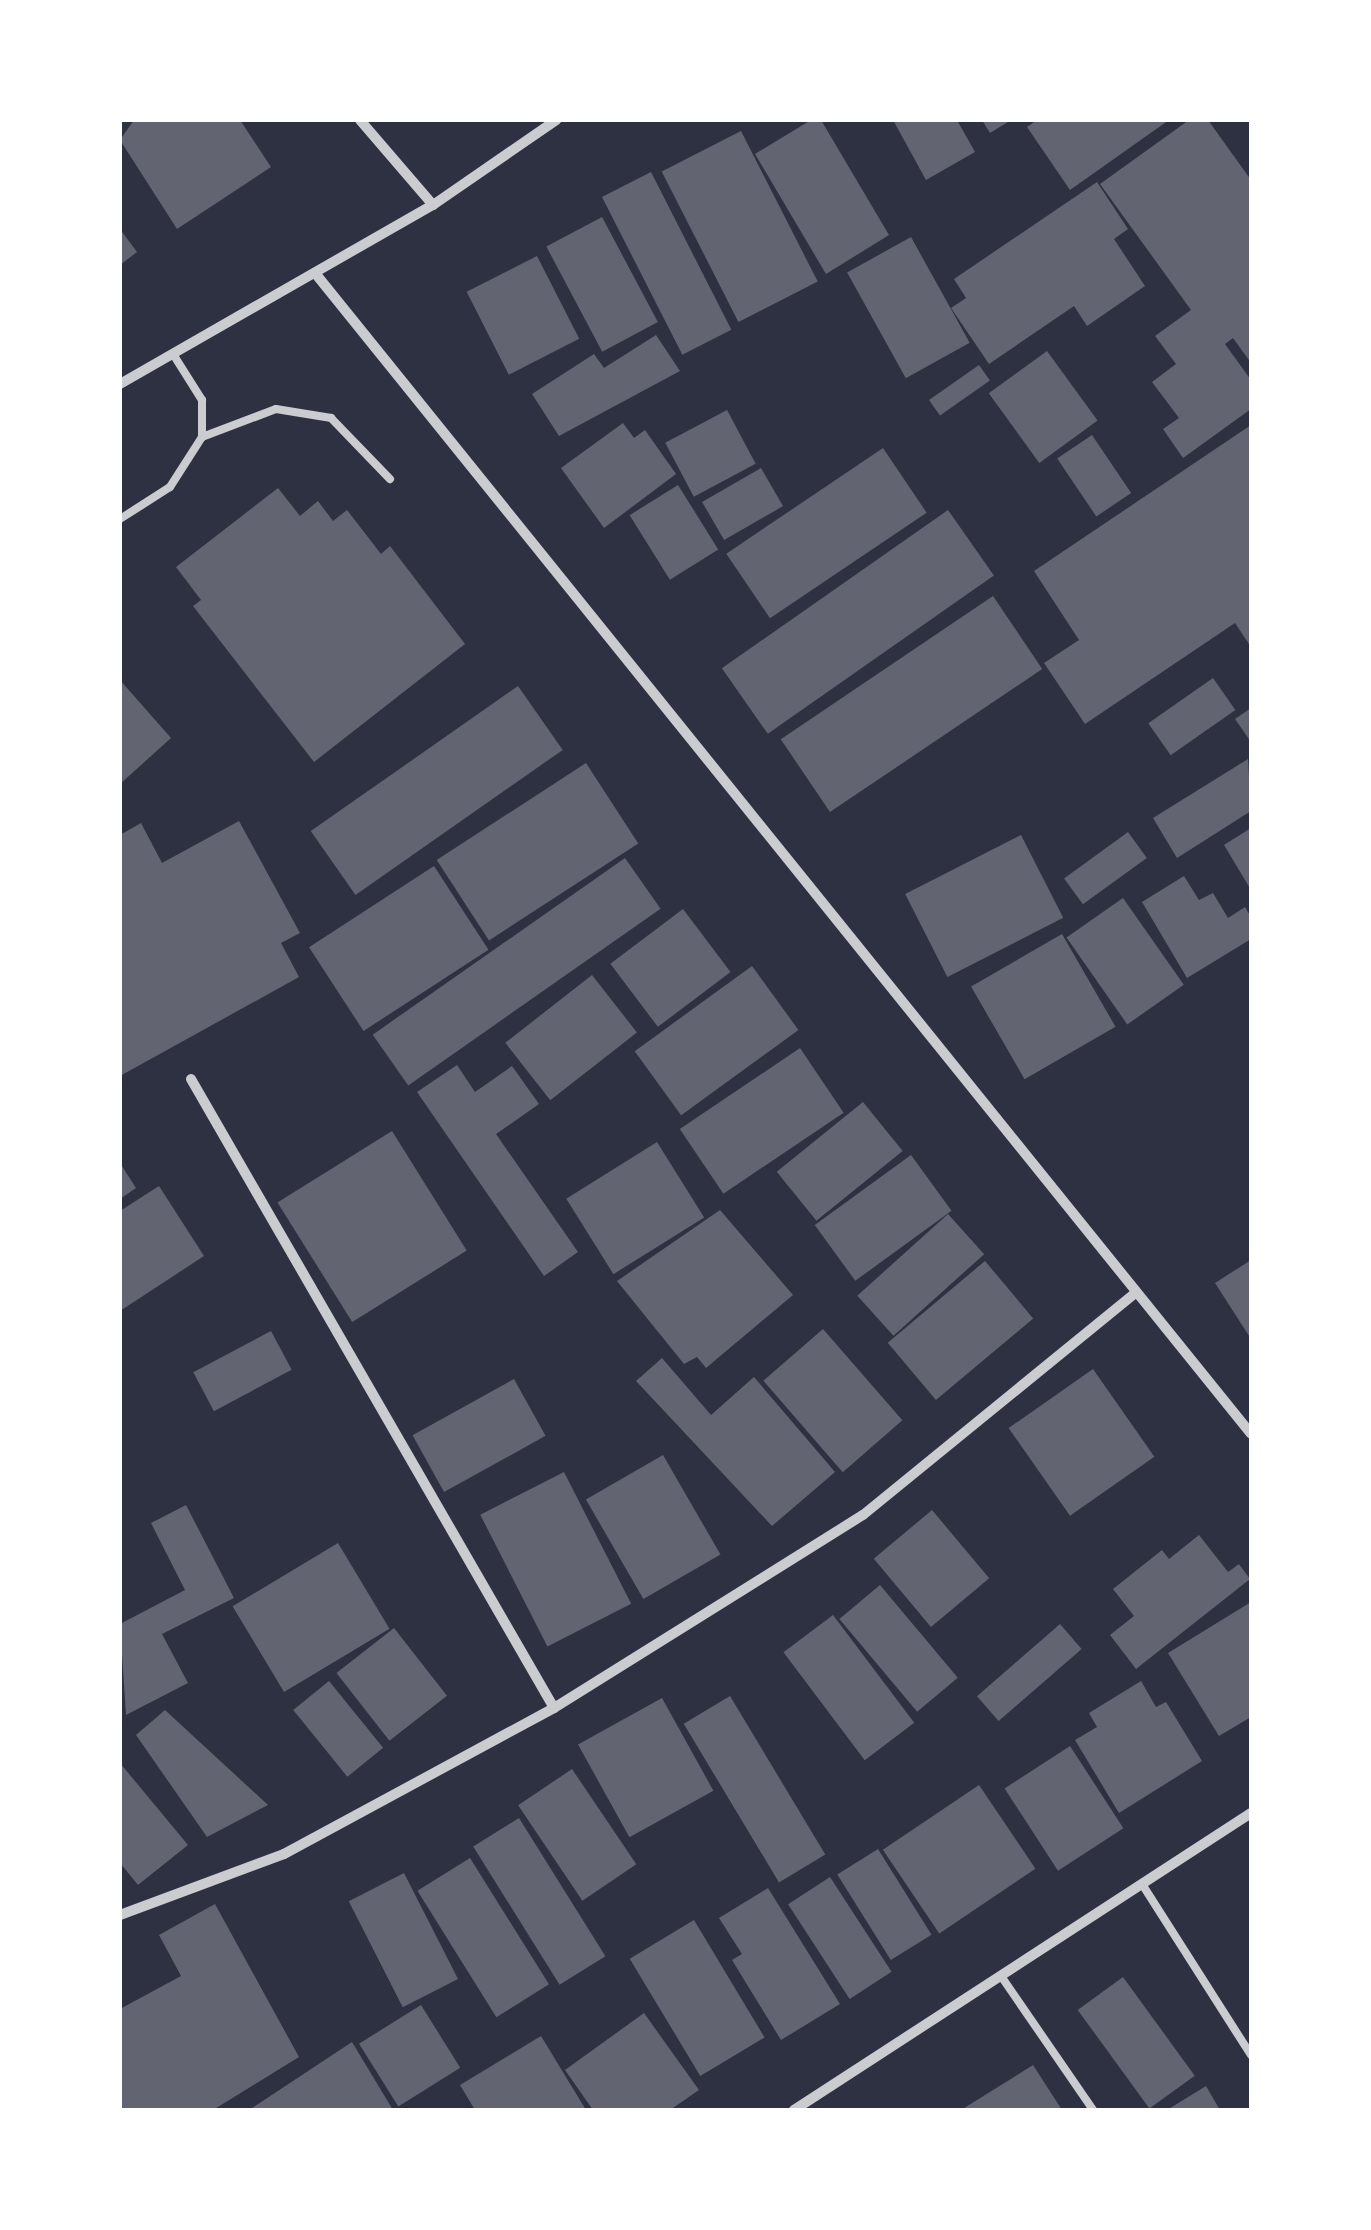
<!DOCTYPE html>
<html>
<head>
<meta charset="utf-8">
<style>
	body { margin:0 }
	#map { position:relative; width:1371px; height:2230px; overflow:hidden; background:#2d3142; font-family:Manrope,sans-serif }
	div>[style] { position:absolute }
	[style*='--x'] { left:calc(var(--x)*1px); top:calc(var(--y)*1px); width:calc(var(--w)*1px); rotate:calc(var(--a)*1deg) }
	.building>* { inset:0; background:#626471; transform-origin:0 0 }
	.service>* { height:8px; margin:-4px; padding:0 4px; transform-origin:4px; border-radius:4px; background:#caccd0 }
	.minor>* { height:10px; margin:-5px; padding:0 5px; transform-origin:5px; border-radius:5px; background:#caccd0 }
	span { translate:-50% -50%; white-space:nowrap; text-align:center; line-height:1.15; -webkit-text-stroke:9px #fff; paint-order:stroke }
	.frame { position:absolute; inset:0; border:122px solid #fff; pointer-events:none }
</style>
</head>
<body>
<div id="map">
	<div class="building">
		<i style="clip-path:polygon(134px 120px,240px 120px,271px 167px,177px 229px,120px 140px)"></i>
		<i style="clip-path:polygon(811px 120px,821px 120px,889px 235px,826px 274px,755px 154px)"></i>
		<i style="clip-path:polygon(893px 120px,957px 120px,975px 152px,926px 180px)"></i>
		<i style="clip-path:polygon(982px 120px,1011px 120px,990px 133px)"></i>
		<i style="clip-path:polygon(1037px 120px,1169px 120px,1070px 190px,1027px 127px)"></i>
		<i style="clip-path:polygon(1189px 120px,1208px 120px,1251px 180px,1251px 363px,1233px 338px,1225px 344px,1251px 380px,1251px 409px,1183px 458px,1163px 429px,1179px 418px,1152px 382px,1176px 364px,1155px 336px,1191px 310px,1100px 184px)"></i>
		<i style="left:741px;top:131px;width:169px;height:89px;rotate:63deg"></i>
		<i style="left:651px;top:172px;width:177px;height:55px;rotate:63deg"></i>
		<i style="clip-path:polygon(1097px 182px,1128px 229px,1114px 239px,1145px 286px,1087px 326px,1074px 306px,989px 364px,951px 308px,966px 298px,954px 279px)"></i>
		<i style="left:602px;top:217px;width:119px;height:63px;rotate:62deg"></i>
		<i style="clip-path:polygon(120px 229px,137px 252px,120px 265px)"></i>
		<i style="left:911px;top:237px;width:121px;height:73px;rotate:61deg"></i>
		<i style="left:537px;top:256px;width:93px;height:79px;rotate:63deg"></i>
		<i style="clip-path:polygon(656px 335px,680px 371px,559px 436px,532px 394px,594px 354px,604px 368px)"></i>
		<i style="left:1047px;top:351px;width:86px;height:72px;rotate:54deg"></i>
		<i style="left:979px;top:365px;width:19px;height:61px;rotate:55deg"></i>
		<i style="left:727px;top:410px;width:61px;height:70px;rotate:62deg"></i>
		<i style="clip-path:polygon(623px 423px,634px 438px,645px 430px,676px 474px,604px 528px,561px 468px)"></i>
		<i style="clip-path:polygon(1251px 425px,1251px 647px,1235px 623px,1085px 724px,1044px 663px,1079px 640px,1034px 571px)"></i>
		<i style="left:1092px;top:435px;width:70px;height:42px;rotate:56deg"></i>
		<i style="left:883px;top:448px;width:78px;height:189px;rotate:56deg"></i>
		<i style="left:761px;top:468px;width:44px;height:68px;rotate:60deg"></i>
		<i style="left:678px;top:485px;width:76px;height:57px;rotate:58deg"></i>
		<i style="clip-path:polygon(278px 488px,300px 516px,318px 501px,333px 521px,347px 510px,381px 554px,390px 546px,465px 644px,314px 762px,193px 606px,201px 600px,176px 567px)"></i>
		<i style="left:948px;top:510px;width:80px;height:276px;rotate:55deg"></i>
		<i style="left:993px;top:596px;width:88px;height:256px;rotate:56deg"></i>
		<i style="left:1213px;top:678px;width:39px;height:79px;rotate:55deg"></i>
		<i style="clip-path:polygon(120px 680px,171px 738px,120px 784px)"></i>
		<i style="left:518px;top:686px;width:78px;height:253px;rotate:55deg"></i>
		<i style="clip-path:polygon(1251px 708px,1251px 742px,1235px 719px)"></i>
		<i style="clip-path:polygon(1248px 759px,1251px 811px,1177px 858px,1153px 818px)"></i>
		<i style="left:586px;top:763px;width:96px;height:178px;rotate:57deg"></i>
		<i style="clip-path:polygon(239px 821px,300px 933px,281px 943px,299px 977px,120px 1076px,120px 835px,141px 823px,162px 863px)"></i>
		<i style="clip-path:polygon(1251px 828px,1251px 890px,1224px 845px)"></i>
		<i style="left:1128px;top:832px;width:32px;height:79px;rotate:54deg"></i>
		<i style="left:1021px;top:835px;width:93px;height:130px;rotate:63deg"></i>
		<i style="left:625px;top:858px;width:62px;height:308px;rotate:55deg"></i>
		<i style="left:434px;top:866px;width:100px;height:149px;rotate:57deg"></i>
		<i style="clip-path:polygon(1184px 876px,1199px 900px,1213px 893px,1228px 918px,1245px 907px,1251px 917px,1251px 939px,1187px 978px,1142px 902px)"></i>
		<i style="left:1123px;top:898px;width:106px;height:69px;rotate:55deg"></i>
		<i style="left:683px;top:909px;width:79px;height:91px;rotate:53deg"></i>
		<i style="left:1062px;top:934px;width:107px;height:105px;rotate:60deg"></i>
		<i style="left:752px;top:966px;width:79px;height:145px;rotate:54deg"></i>
		<i style="left:592px;top:975px;width:73px;height:110px;rotate:52deg"></i>
		<i style="left:800px;top:1048px;width:78px;height:145px;rotate:56deg"></i>
		<i style="clip-path:polygon(457px 1065px,475px 1092px,512px 1066px,539px 1104px,496px 1134px,578px 1252px,544px 1276px,417px 1092px)"></i>
		<i style="left:863px;top:1102px;width:63px;height:111px;rotate:51deg"></i>
		<i style="left:392px;top:1131px;width:141px;height:135px;rotate:58deg"></i>
		<i style="left:657px;top:1142px;width:89px;height:107px;rotate:58deg"></i>
		<i style="left:911px;top:1155px;width:69px;height:119px;rotate:54deg"></i>
		<i style="clip-path:polygon(120px 1163px,136px 1188px,120px 1199px)"></i>
		<i style="clip-path:polygon(159px 1186px,204px 1256px,120px 1311px,120px 1211px)"></i>
		<i style="clip-path:polygon(720px 1210px,793px 1295px,706px 1368px,697px 1357px,684px 1364px,617px 1281px)"></i>
		<i style="left:948px;top:1214px;width:54px;height:122px;rotate:48deg"></i>
		<i style="clip-path:polygon(1251px 1260px,1251px 1339px,1215px 1283px)"></i>
		<i style="left:985px;top:1261px;width:75px;height:127px;rotate:50deg"></i>
		<i style="left:823px;top:1329px;width:121px;height:79px;rotate:49deg"></i>
		<i style="left:271px;top:1331px;width:44px;height:88px;rotate:62deg"></i>
		<i style="clip-path:polygon(662px 1358px,711px 1415px,754px 1377px,835px 1472px,772px 1526px,636px 1381px)"></i>
		<i style="left:1093px;top:1369px;width:107px;height:103px;rotate:55deg"></i>
		<i style="left:514px;top:1379px;width:65px;height:116px;rotate:61deg"></i>
		<i style="left:663px;top:1455px;width:115px;height:89px;rotate:60deg"></i>
		<i style="left:564px;top:1472px;width:148px;height:94px;rotate:63deg"></i>
		<i style="clip-path:polygon(186px 1505px,234px 1598px,162px 1634px,188px 1683px,126px 1715px,120px 1624px,185px 1590px,151px 1523px)"></i>
		<i style="left:932px;top:1510px;width:89px;height:76px;rotate:50deg"></i>
		<i style="clip-path:polygon(1199px 1535px,1228px 1572px,1239px 1564px,1250px 1579px,1136px 1669px,1110px 1635px,1134px 1616px,1113px 1589px,1162px 1550px,1169px 1559px)"></i>
		<i style="left:338px;top:1543px;width:100px;height:123px;rotate:59deg"></i>
		<i style="left:880px;top:1585px;width:121px;height:53px;rotate:50deg"></i>
		<i style="clip-path:polygon(1251px 1602px,1251px 1717px,1219px 1736px,1168px 1653px)"></i>
		<i style="left:833px;top:1615px;width:135px;height:62px;rotate:53deg"></i>
		<i style="left:1060px;top:1624px;width:33px;height:110px;rotate:49deg"></i>
		<i style="left:394px;top:1628px;width:86px;height:73px;rotate:52deg"></i>
		<i style="left:329px;top:1681px;width:86px;height:46px;rotate:51deg"></i>
		<i style="clip-path:polygon(1141px 1681px,1156px 1707px,1166px 1702px,1202px 1761px,1119px 1813px,1075px 1740px,1097px 1727px,1089px 1713px)"></i>
		<i style="left:730px;top:1696px;width:185px;height:54px;rotate:59deg"></i>
		<i style="left:662px;top:1698px;width:106px;height:96px;rotate:61deg"></i>
		<i style="clip-path:polygon(165px 1710px,268px 1805px,207px 1837px,136px 1735px)"></i>
		<i style="left:1070px;top:1746px;width:98px;height:78px;rotate:57deg"></i>
		<i style="clip-path:polygon(120px 1763px,188px 1845px,138px 1885px,120px 1863px)"></i>
		<i style="left:572px;top:1769px;width:115px;height:65px;rotate:56deg"></i>
		<i style="left:979px;top:1785px;width:101px;height:116px;rotate:56deg"></i>
		<i style="left:519px;top:1818px;width:163px;height:54px;rotate:58deg"></i>
		<i style="left:878px;top:1849px;width:101px;height:48px;rotate:58deg"></i>
		<i style="left:470px;top:1858px;width:149px;height:62px;rotate:58deg"></i>
		<i style="left:404px;top:1873px;width:119px;height:62px;rotate:63deg"></i>
		<i style="left:830px;top:1877px;width:113px;height:50px;rotate:57deg"></i>
		<i style="clip-path:polygon(768px 1888px,840px 2004px,781px 2040px,732px 1960px,742px 1954px,719px 1918px)"></i>
		<i style="clip-path:polygon(215px 1904px,299px 2057px,213px 2110px,121px 2110px,120px 2009px,181px 1976px,159px 1935px)"></i>
		<i style="left:694px;top:1920px;width:137px;height:75px;rotate:59deg"></i>
		<i style="left:1123px;top:1977px;width:122px;height:56px;rotate:54deg"></i>
		<i style="left:421px;top:2005px;width:74px;height:73px;rotate:58deg"></i>
		<i style="clip-path:polygon(644px 2013px,699px 2090px,670px 2110px,593px 2110px,565px 2070px)"></i>
		<i style="clip-path:polygon(541px 2036px,586px 2110px,475px 2110px,460px 2085px)"></i>
		<i style="clip-path:polygon(352px 2042px,393px 2110px,249px 2110px)"></i>
		<i style="clip-path:polygon(1033px 2065px,1062px 2110px,961px 2110px)"></i>
		<i style="clip-path:polygon(1206px 2086px,1220px 2110px,1167px 2110px)"></i>
	</div>
	<div class="service">
		<i style="--x:202;--y:437;--w:79;--a:-20.7"></i>
		<i style="--x:276;--y:409;--w:56;--a:9.3"></i>
		<i style="--x:331;--y:418;--w:85;--a:46"></i>
		<i style="--x:120;--y:519;--w:59;--a:-32.6"></i>
		<i style="--x:170;--y:487;--w:59;--a:-57.4"></i>
		<i style="--x:202;--y:437;--w:37;--a:-90"></i>
		<i style="--x:202;--y:400;--w:54;--a:-122.2"></i>
		<i style="--x:1142;--y:1884;--w:203;--a:57.5"></i>
		<i style="--x:1001;--y:1976;--w:163;--a:55.5"></i>
	</div>
	<div class="minor">
		<i style="--x:360;--y:120;--w:112;--a:49.3"></i>
		<i style="--x:315;--y:273;--w:1491;--a:51.12"></i>
		<i style="--x:120;--y:384;--w:361;--a:-29.8"></i>
		<i style="--x:433;--y:205;--w:150;--a:-34.6"></i>
		<i style="--x:191;--y:1079;--w:726;--a:60.01"></i>
		<i style="--x:120;--y:1915;--w:175;--a:-20.4"></i>
		<i style="--x:284;--y:1854;--w:307;--a:-28.4"></i>
		<i style="--x:554;--y:1708;--w:364;--a:-32"></i>
		<i style="--x:863;--y:1515;--w:350;--a:-39.2"></i>
		<i style="--x:794;--y:2110;--w:545;--a:-33.02"></i>
	</div>
	<div class="frame"></div>
</div>
</body>
</html>
